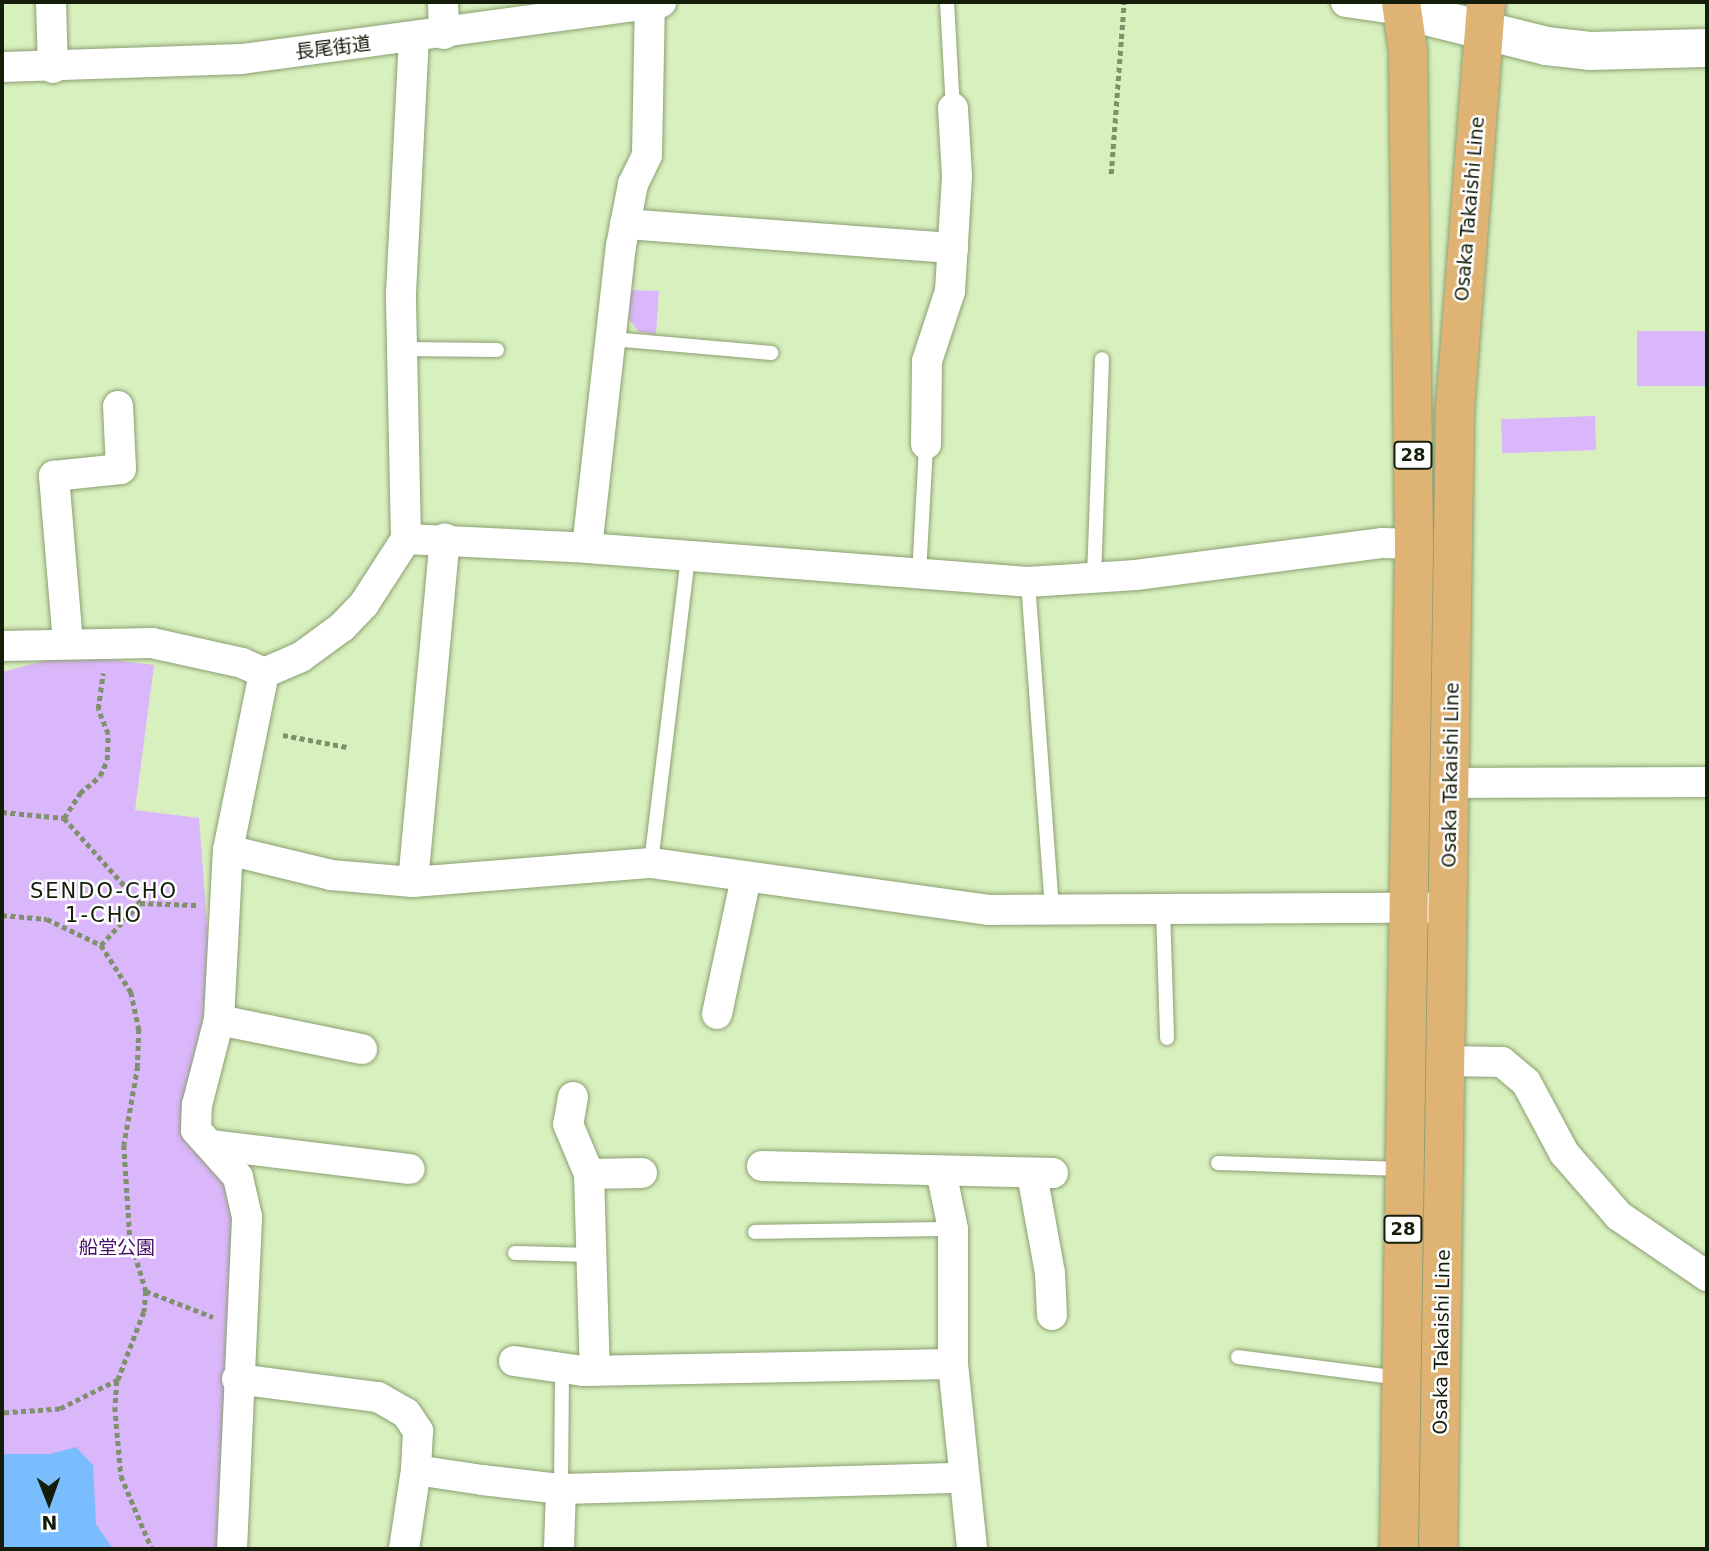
<!DOCTYPE html>
<html>
<head>
<meta charset="utf-8">
<style>
	body { margin:0 }
	#map { position:relative; width:1709px; height:1551px; overflow:hidden; background:#d8f0be; font-family:"DejaVu Sans","Noto Sans JP",sans-serif }
	div>[style] { position:absolute }
	[style*='--x'] { left:calc(var(--x)*1px); top:calc(var(--y)*1px); width:calc(var(--w)*1px); rotate:calc(var(--a)*1deg) }
	.green>* { inset:0; background:#dab6fa; transform-origin:0 0 }
	.water>* { inset:0; background:#7abdfe }
	.path>* { height:4.5px; margin-top:-2.25px; transform-origin:0; background:repeating-linear-gradient(90deg,#7f906c 0 5px,transparent 0 8.5px) }
	.roads { filter:drop-shadow(0 0 2px #8a9f71) drop-shadow(0 0 2px #8a9f71) }
	.lane>* { height:14px; margin:-7px; padding:0 7px; transform-origin:7px; border-radius:7px; background:#fff }
	.street>* { height:30px; margin:-15px; padding:0 15px; transform-origin:15px; border-radius:15px; background:#fff }
	.secondary>* { height:38px; margin:-19px; padding:0 19px; transform-origin:19px; border-radius:19px; background:#fff }
	.primary>* { height:38px; margin:-19px; padding:0 19px; transform-origin:19px; border-radius:19px; background:#dfb374 }
	span { translate:-50% -50%; white-space:nowrap; text-align:center; line-height:1.15; -webkit-text-stroke:5px #fff; paint-order:stroke }
	.shield-label span { padding:2px 5px; background:#fff; border:2px solid; border-radius:5px; -webkit-text-stroke-width:0 }
	.shield-label { font-size:18px; color:#141c0a; font-weight:700 }
	.street-label { font-size:19px; color:#141c0a }
	.park-label { font-size:19px; color:#470d68 }
	.neighbourhood-label { font-size:21px; color:#141c0a; letter-spacing:2px }
	.frame { position:absolute; inset:0; border:4px solid #141c0a; pointer-events:none }
	.north { position:absolute; left:14px; top:1467px; width:70px; height:70px; -webkit-text-stroke:5px #fff; paint-order:stroke; rotate:179deg; font-size:19px; font-weight:700; line-height:28px; text-align:center; color:#141c0a }
	.north::after { content:''; display:block; margin:auto; width:24px; height:32px; background:#141c0a; clip-path:polygon(50% 0,100% 100%,50% 72%,0 100%) }
</style>
</head>
<body>
<div id="map">
	<div class="green">
		<i style="clip-path:polygon(630px 290px,659px 291px,656px 334px,639px 332px,629px 319px)"></i>
		<i style="left:1707px;top:331px;width:55px;height:70px;rotate:90deg"></i>
		<i style="left:1595px;top:416px;width:34px;height:94px;rotate:88deg"></i>
		<i style="clip-path:polygon(105px 659px,154px 665px,135px 810px,199px 818px,209px 950px,203px 1016px,181px 1118px,191px 1148px,225px 1180px,233px 1208px,220px 1549px,2px 1549px,2px 672px,48px 660px)"></i>
	</div>
	<div class="water">
		<i style="clip-path:polygon(76px 1447px,93px 1465px,96px 1524px,113px 1549px,2px 1549px,2px 1454px,50px 1454px)"></i>
	</div>
	<div class="path">
		<i style="--x:1111;--y:174;--w:172;--a:-85.7"></i>
		<i style="--x:283;--y:735;--w:65;--a:10.6"></i>
		<i style="--x:2;--y:812;--w:62;--a:5.5"></i>
		<i style="--x:64;--y:818;--w:114;--a:48.2"></i>
		<i style="--x:64;--y:818;--w:30;--a:-57"></i>
		<i style="--x:80;--y:793;--w:26;--a:-40"></i>
		<i style="--x:100;--y:776;--w:17;--a:-66"></i>
		<i style="--x:107;--y:760;--w:26;--a:-88"></i>
		<i style="--x:108;--y:734;--w:27;--a:-112"></i>
		<i style="--x:98;--y:709;--w:36;--a:-82"></i>
		<i style="--x:2;--y:915;--w:45;--a:5.1"></i>
		<i style="--x:47;--y:919;--w:60;--a:25.7"></i>
		<i style="--x:101;--y:945;--w:56;--a:57.4"></i>
		<i style="--x:131;--y:992;--w:38;--a:78"></i>
		<i style="--x:139;--y:1029;--w:37;--a:92"></i>
		<i style="--x:138;--y:1066;--w:80;--a:100"></i>
		<i style="--x:124;--y:1145;--w:93;--a:86.3"></i>
		<i style="--x:130;--y:1238;--w:55;--a:73.2"></i>
		<i style="--x:146;--y:1291;--w:21;--a:95"></i>
		<i style="--x:144;--y:1312;--w:73;--a:110.9"></i>
		<i style="--x:118;--y:1380;--w:65;--a:153.4"></i>
		<i style="--x:60;--y:1409;--w:58;--a:176.1"></i>
		<i style="--x:101;--y:945;--w:57;--a:-47.1"></i>
		<i style="--x:140;--y:903;--w:57;--a:2"></i>
		<i style="--x:146;--y:1291;--w:72;--a:21.2"></i>
		<i style="--x:117;--y:1381;--w:26;--a:94"></i>
		<i style="--x:115;--y:1407;--w:69;--a:85"></i>
		<i style="--x:121;--y:1476;--w:79;--a:67"></i>
	</div>
	<div class="roads">
		<div class="lane">
			<i style="--x:947;--y:2;--w:106;--a:86.8"></i>
			<i style="--x:612;--y:339;--w:160;--a:5"></i>
			<i style="--x:402;--y:349;--w:95;--a:0.6"></i>
			<i style="--x:919;--y:575;--w:131;--a:-86.9"></i>
			<i style="--x:1094;--y:577;--w:218;--a:-87.9"></i>
			<i style="--x:1028;--y:582;--w:328;--a:85.8"></i>
			<i style="--x:651;--y:863;--w:310;--a:-83.1"></i>
			<i style="--x:1163;--y:909;--w:129;--a:88.2"></i>
			<i style="--x:1218;--y:1163;--w:184;--a:1.9"></i>
			<i style="--x:755;--y:1232;--w:198;--a:-0.9"></i>
			<i style="--x:515;--y:1253;--w:78;--a:1.5"></i>
			<i style="--x:1238;--y:1357;--w:162;--a:7.4"></i>
			<i style="--x:561;--y:1489;--w:121;--a:-89.5"></i>
		</div>
		<div class="street">
			<i style="--x:51;--y:2;--w:66;--a:88.3"></i>
			<i style="--x:443;--y:2;--w:32;--a:88"></i>
			<i style="--x:1346;--y:2;--w:57;--a:8.1"></i>
			<i style="--x:2;--y:67;--w:240;--a:-1.9"></i>
			<i style="--x:242;--y:59;--w:423;--a:-7.7"></i>
			<i style="--x:625;--y:224;--w:329;--a:4.2"></i>
			<i style="--x:926;--y:444;--w:83;--a:-89.3"></i>
			<i style="--x:927;--y:361;--w:74;--a:-71.8"></i>
			<i style="--x:950;--y:291;--w:115;--a:-86.5"></i>
			<i style="--x:957;--y:176;--w:68;--a:-93.4"></i>
			<i style="--x:406;--y:539;--w:246;--a:-91.2"></i>
			<i style="--x:401;--y:293;--w:254;--a:-87.1"></i>
			<i style="--x:587;--y:548;--w:442;--a:4.4"></i>
			<i style="--x:1028;--y:582;--w:108;--a:-3.7"></i>
			<i style="--x:1136;--y:575;--w:249;--a:-7.4"></i>
			<i style="--x:1383;--y:543;--w:31;--a:2"></i>
			<i style="--x:68;--y:643;--w:168;--a:-94.8"></i>
			<i style="--x:54;--y:476;--w:67;--a:-6"></i>
			<i style="--x:121;--y:469;--w:63;--a:-92.7"></i>
			<i style="--x:2;--y:646;--w:150;--a:-1.1"></i>
			<i style="--x:152;--y:643;--w:92;--a:12.5"></i>
			<i style="--x:242;--y:663;--w:24;--a:24"></i>
			<i style="--x:1452;--y:783;--w:255;--a:-0.2"></i>
			<i style="--x:228;--y:850;--w:106;--a:13.6"></i>
			<i style="--x:331;--y:875;--w:82;--a:4.9"></i>
			<i style="--x:413;--y:882;--w:239;--a:-4.6"></i>
			<i style="--x:651;--y:863;--w:340;--a:7.9"></i>
			<i style="--x:988;--y:910;--w:440;--a:-0.3"></i>
			<i style="--x:413;--y:882;--w:345;--a:-84.7"></i>
			<i style="--x:717;--y:1014;--w:140;--a:-78"></i>
			<i style="--x:219;--y:1020;--w:146;--a:11.5"></i>
			<i style="--x:1448;--y:1061;--w:54;--a:1.1"></i>
			<i style="--x:1502;--y:1062;--w:31;--a:40"></i>
			<i style="--x:1526;--y:1082;--w:81;--a:61.8"></i>
			<i style="--x:1564;--y:1153;--w:84;--a:48.9"></i>
			<i style="--x:1619;--y:1216;--w:107;--a:34.3"></i>
			<i style="--x:573;--y:1097;--w:27;--a:100"></i>
			<i style="--x:568;--y:1124;--w:54;--a:67.2"></i>
			<i style="--x:589;--y:1174;--w:197;--a:88.3"></i>
			<i style="--x:211;--y:1145;--w:200;--a:6.9"></i>
			<i style="--x:762;--y:1166;--w:291;--a:1.4"></i>
			<i style="--x:941;--y:1171;--w:59;--a:78.3"></i>
			<i style="--x:953;--y:1229;--w:135;--a:90"></i>
			<i style="--x:589;--y:1174;--w:53;--a:-1.1"></i>
			<i style="--x:1032;--y:1174;--w:101;--a:79.7"></i>
			<i style="--x:1050;--y:1273;--w:42;--a:87.3"></i>
			<i style="--x:514;--y:1361;--w:70;--a:8.2"></i>
			<i style="--x:583;--y:1371;--w:370;--a:-1.1"></i>
			<i style="--x:953;--y:1364;--w:186;--a:84.1"></i>
			<i style="--x:237;--y:1379;--w:142;--a:7.3"></i>
			<i style="--x:378;--y:1397;--w:32;--a:30"></i>
			<i style="--x:406;--y:1413;--w:22;--a:56"></i>
			<i style="--x:418;--y:1431;--w:39;--a:93"></i>
			<i style="--x:416;--y:1470;--w:67;--a:8.6"></i>
			<i style="--x:482;--y:1480;--w:80;--a:6.5"></i>
			<i style="--x:561;--y:1489;--w:403;--a:-1.6"></i>
			<i style="--x:232;--y:1549;--w:332;--a:-87.4"></i>
			<i style="--x:247;--y:1217;--w:41;--a:-102.7"></i>
			<i style="--x:238;--y:1177;--w:63;--a:-131.8"></i>
			<i style="--x:196;--y:1130;--w:25;--a:-88"></i>
			<i style="--x:197;--y:1105;--w:88;--a:-75.5"></i>
			<i style="--x:219;--y:1020;--w:170;--a:-87"></i>
			<i style="--x:228;--y:850;--w:181;--a:-78.5"></i>
			<i style="--x:264;--y:673;--w:40;--a:-23.4"></i>
			<i style="--x:301;--y:657;--w:51;--a:-36.2"></i>
			<i style="--x:342;--y:627;--w:32;--a:-46"></i>
			<i style="--x:364;--y:604;--w:77;--a:-57.1"></i>
			<i style="--x:406;--y:539;--w:181;--a:2.8"></i>
			<i style="--x:587;--y:548;--w:304;--a:-83.6"></i>
			<i style="--x:621;--y:246;--w:63;--a:-79"></i>
			<i style="--x:633;--y:184;--w:32;--a:-64"></i>
			<i style="--x:647;--y:155;--w:152;--a:-88.9"></i>
			<i style="--x:404;--y:1549;--w:80;--a:-81.4"></i>
			<i style="--x:559;--y:1549;--w:60;--a:-88.1"></i>
		</div>
		<div class="secondary">
			<i style="--x:1402;--y:10;--w:148;--a:14"></i>
			<i style="--x:1546;--y:46;--w:44;--a:6.5"></i>
			<i style="--x:1590;--y:51;--w:117;--a:-1.5"></i>
		</div>
		<div class="primary">
			<i style="--x:1399;--y:1549;--w:1005;--a:-89.14"></i>
			<i style="--x:1414;--y:544;--w:493;--a:-90.7"></i>
			<i style="--x:1408;--y:51;--w:49;--a:-98.1"></i>
			<i style="--x:1438;--y:1549;--w:1141;--a:-89.15"></i>
			<i style="--x:1455;--y:408;--w:407;--a:-85.6"></i>
		</div>
	</div>
	<div class="shield-label">
		<span style="left:1413px;top:455px">28</span>
		<span style="left:1403px;top:1229px">28</span>
	</div>
	<div class="street-label">
		<span style="left:333px;top:48px;rotate:-7deg">長尾街道</span>
		<span style="left:1470px;top:209px;rotate:-85deg">Osaka Takaishi Line</span>
		<span style="left:1451px;top:775px;rotate:-89deg">Osaka Takaishi Line</span>
		<span style="left:1442px;top:1342px;rotate:-89deg">Osaka Takaishi Line</span>
	</div>
	<div class="park-label">
		<span style="left:117px;top:1248px">船堂公園</span>
	</div>
	<div class="neighbourhood-label">
		<span style="left:104px;top:903px">SENDO-CHO<br>1-CHO</span>
	</div>
	<div class="frame"></div>
	<div class="north">N</div>
</div>
</body>
</html>
